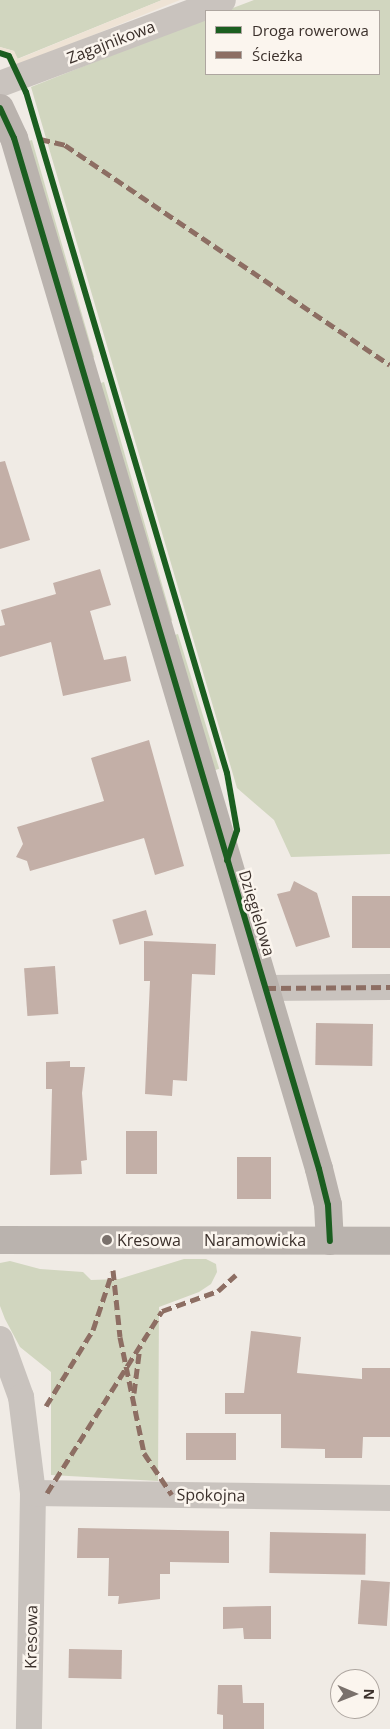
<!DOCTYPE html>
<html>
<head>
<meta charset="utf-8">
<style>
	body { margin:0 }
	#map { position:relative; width:390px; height:1729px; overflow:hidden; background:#f0ebe5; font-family:"Open Sans",sans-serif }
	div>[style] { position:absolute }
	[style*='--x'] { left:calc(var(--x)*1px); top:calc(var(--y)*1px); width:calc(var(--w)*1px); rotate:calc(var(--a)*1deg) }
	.green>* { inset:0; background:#d1d6bf; transform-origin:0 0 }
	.plaza>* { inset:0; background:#eee3d5 }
	.building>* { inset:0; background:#c3afa7; transform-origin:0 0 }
	.street>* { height:26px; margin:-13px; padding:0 13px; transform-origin:13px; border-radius:13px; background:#c9c3be }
	.secondary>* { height:28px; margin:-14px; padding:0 14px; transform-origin:14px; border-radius:14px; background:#bab3ae }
	.quiet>* { height:5px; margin-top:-2.5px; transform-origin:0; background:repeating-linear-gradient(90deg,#8d6e63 0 10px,transparent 0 15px) }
	.cycleway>* { height:6px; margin:-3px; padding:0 3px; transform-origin:3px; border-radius:3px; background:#1b5e20 }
	.dots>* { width:14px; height:14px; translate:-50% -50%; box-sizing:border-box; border:2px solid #fbf5ee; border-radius:50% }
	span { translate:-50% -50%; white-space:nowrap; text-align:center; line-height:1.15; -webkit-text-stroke:5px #fbf5ee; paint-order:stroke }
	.street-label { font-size:16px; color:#3b302b }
	.poi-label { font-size:16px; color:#3b302b }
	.left { translate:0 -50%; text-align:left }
	.legend { position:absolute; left:205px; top:10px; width:175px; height:65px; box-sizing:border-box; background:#fbf5ee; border:1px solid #aea6a0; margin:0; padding:6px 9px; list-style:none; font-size:15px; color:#3b302b }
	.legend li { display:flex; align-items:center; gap:10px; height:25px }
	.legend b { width:25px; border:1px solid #aea6a0 }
	.north { position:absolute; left:330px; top:1669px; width:50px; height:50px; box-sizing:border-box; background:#fbf5ee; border:1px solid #aea6a0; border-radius:50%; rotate:91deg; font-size:14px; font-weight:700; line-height:20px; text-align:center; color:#3b302b }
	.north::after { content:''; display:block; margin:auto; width:18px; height:22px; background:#7a716c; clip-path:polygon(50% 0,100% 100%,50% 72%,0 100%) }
</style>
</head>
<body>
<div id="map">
	<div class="green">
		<i style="clip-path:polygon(0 0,162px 0,17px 59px,14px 51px,0 47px)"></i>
		<i style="clip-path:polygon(254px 0,390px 0,390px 854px,291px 857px,274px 820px,237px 788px,31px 87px,206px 18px,206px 74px,379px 74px,379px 11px,225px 11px)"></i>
		<i style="left:32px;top:140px;width:226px;height:5px;rotate:74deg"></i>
		<i style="left:104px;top:382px;width:248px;height:8px;rotate:74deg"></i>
		<i style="left:178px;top:634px;width:141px;height:7px;rotate:73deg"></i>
		<i style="clip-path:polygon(184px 1259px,206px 1259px,216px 1264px,217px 1272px,211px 1284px,199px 1292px,159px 1307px,158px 1481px,51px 1475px,51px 1372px,20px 1347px,5px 1319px,0 1306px,0 1263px,10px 1261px,40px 1269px,83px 1272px,91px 1280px,119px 1279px)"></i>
	</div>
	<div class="plaza">
		<i style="clip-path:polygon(162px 0,180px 0,14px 67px,9px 56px,0 53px,0 47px,14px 51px,18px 59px)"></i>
	</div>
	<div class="building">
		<i style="clip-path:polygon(5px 461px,30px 540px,0 549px,0 462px)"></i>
		<i style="clip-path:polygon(100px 569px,111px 605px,90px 611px,104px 660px,126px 656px,131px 681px,63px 696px,51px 642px,0 657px,0 626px,5px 625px,1px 610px,56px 594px,53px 583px)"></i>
		<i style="clip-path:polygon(149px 740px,184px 866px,155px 875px,144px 838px,30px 871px,27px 861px,16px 857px,23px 844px,17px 827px,104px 801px,91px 758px)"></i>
		<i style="clip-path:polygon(294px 881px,317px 893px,330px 937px,296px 947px,277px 894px,290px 891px)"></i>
		<i style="left:352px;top:896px;width:38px;height:52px"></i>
		<i style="left:146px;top:910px;width:26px;height:35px;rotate:74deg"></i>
		<i style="clip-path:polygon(144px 941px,216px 944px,215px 975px,192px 974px,187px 1081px,173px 1080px,172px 1096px,145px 1094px,150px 981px,144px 981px)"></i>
		<i style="left:55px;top:966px;width:48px;height:31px;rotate:86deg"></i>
		<i style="left:316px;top:1023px;width:57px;height:42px;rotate:1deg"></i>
		<i style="clip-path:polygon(70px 1061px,70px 1067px,85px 1067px,82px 1093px,87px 1160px,81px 1161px,82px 1174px,50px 1175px,52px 1089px,46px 1089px,46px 1062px)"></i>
		<i style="left:157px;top:1131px;width:43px;height:31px;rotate:90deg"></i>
		<i style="left:237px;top:1157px;width:34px;height:42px"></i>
		<i style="clip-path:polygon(251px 1331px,301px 1337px,297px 1373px,362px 1379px,362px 1368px,390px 1368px,390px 1437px,363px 1437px,362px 1458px,325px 1458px,325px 1449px,281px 1448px,281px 1414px,225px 1414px,225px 1393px,244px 1393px)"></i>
		<i style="left:186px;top:1433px;width:50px;height:27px"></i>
		<i style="clip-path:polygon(78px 1528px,229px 1531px,229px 1563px,170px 1562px,170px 1574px,160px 1574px,160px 1599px,118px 1604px,119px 1596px,108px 1596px,109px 1558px,77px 1558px)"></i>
		<i style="left:270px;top:1532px;width:96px;height:41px;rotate:1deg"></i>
		<i style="left:361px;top:1580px;width:29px;height:44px;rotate:4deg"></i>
		<i style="clip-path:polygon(271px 1606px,271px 1639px,244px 1639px,243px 1628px,223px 1629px,223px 1607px)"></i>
		<i style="left:69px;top:1649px;width:53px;height:29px;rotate:1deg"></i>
		<i style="clip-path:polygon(218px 1685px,242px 1685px,243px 1703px,264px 1703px,264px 1729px,223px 1729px,223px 1715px,217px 1714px)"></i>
	</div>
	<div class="street">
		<i style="--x:0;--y:84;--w:238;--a:-20.6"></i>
		<i style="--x:266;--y:988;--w:124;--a:-0.5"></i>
		<i style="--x:0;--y:1339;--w:62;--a:70.1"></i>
		<i style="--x:21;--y:1397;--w:97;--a:82.9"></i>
		<i style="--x:33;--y:1493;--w:236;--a:91"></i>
		<i style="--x:33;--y:1493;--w:357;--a:0.8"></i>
	</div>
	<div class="secondary">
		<i style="--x:0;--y:108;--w:33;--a:65"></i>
		<i style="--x:14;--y:138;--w:1075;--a:73.52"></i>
		<i style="--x:319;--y:1169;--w:37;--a:76"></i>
		<i style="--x:328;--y:1205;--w:36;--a:87"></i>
		<i style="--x:0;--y:1240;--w:390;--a:0.1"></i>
	</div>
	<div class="quiet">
		<i style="--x:40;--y:139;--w:26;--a:13"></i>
		<i style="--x:65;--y:145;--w:392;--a:34.1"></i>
		<i style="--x:266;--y:988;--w:124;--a:-0.5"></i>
		<i style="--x:113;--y:1270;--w:67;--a:84"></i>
		<i style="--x:120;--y:1337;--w:118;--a:78.3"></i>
		<i style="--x:144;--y:1453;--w:50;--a:56.3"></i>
		<i style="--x:134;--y:1393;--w:47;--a:-82.7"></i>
		<i style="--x:46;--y:1406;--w:89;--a:-58.3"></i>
		<i style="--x:93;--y:1330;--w:60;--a:-71.6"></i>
		<i style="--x:47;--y:1493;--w:215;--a:-57.7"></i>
		<i style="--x:162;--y:1311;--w:59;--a:-19.7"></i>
		<i style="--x:218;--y:1291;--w:24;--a:-42"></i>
	</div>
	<div class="cycleway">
		<i style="--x:0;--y:53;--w:9;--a:18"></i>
		<i style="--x:9;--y:56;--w:40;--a:65"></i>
		<i style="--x:26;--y:92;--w:710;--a:73.56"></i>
		<i style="--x:227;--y:773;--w:58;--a:80"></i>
		<i style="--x:237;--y:830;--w:32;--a:108"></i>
		<i style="--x:0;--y:108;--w:33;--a:65"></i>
		<i style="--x:14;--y:138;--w:1075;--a:73.52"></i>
		<i style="--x:319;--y:1169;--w:37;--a:76"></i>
		<i style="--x:328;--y:1205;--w:36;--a:87"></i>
	</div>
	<div class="dots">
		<i style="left:107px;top:1240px;background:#7a716c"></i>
	</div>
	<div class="street-label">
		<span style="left:111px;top:42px;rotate:-21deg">Zagajnikowa</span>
		<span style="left:257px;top:913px;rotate:73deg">Dzięgielowa</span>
		<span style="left:255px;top:1240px">Naramowicka</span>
		<span style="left:211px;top:1495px;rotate:1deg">Spokojna</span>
		<span style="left:31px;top:1637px;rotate:-89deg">Kresowa</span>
	</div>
	<div class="poi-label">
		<span class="left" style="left:117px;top:1240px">Kresowa</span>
	</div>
	<ul class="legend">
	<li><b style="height:6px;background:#1b5e20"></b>Droga rowerowa</li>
	<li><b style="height:6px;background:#8d6e63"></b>Ścieżka</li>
	</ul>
	<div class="north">N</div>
</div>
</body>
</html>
